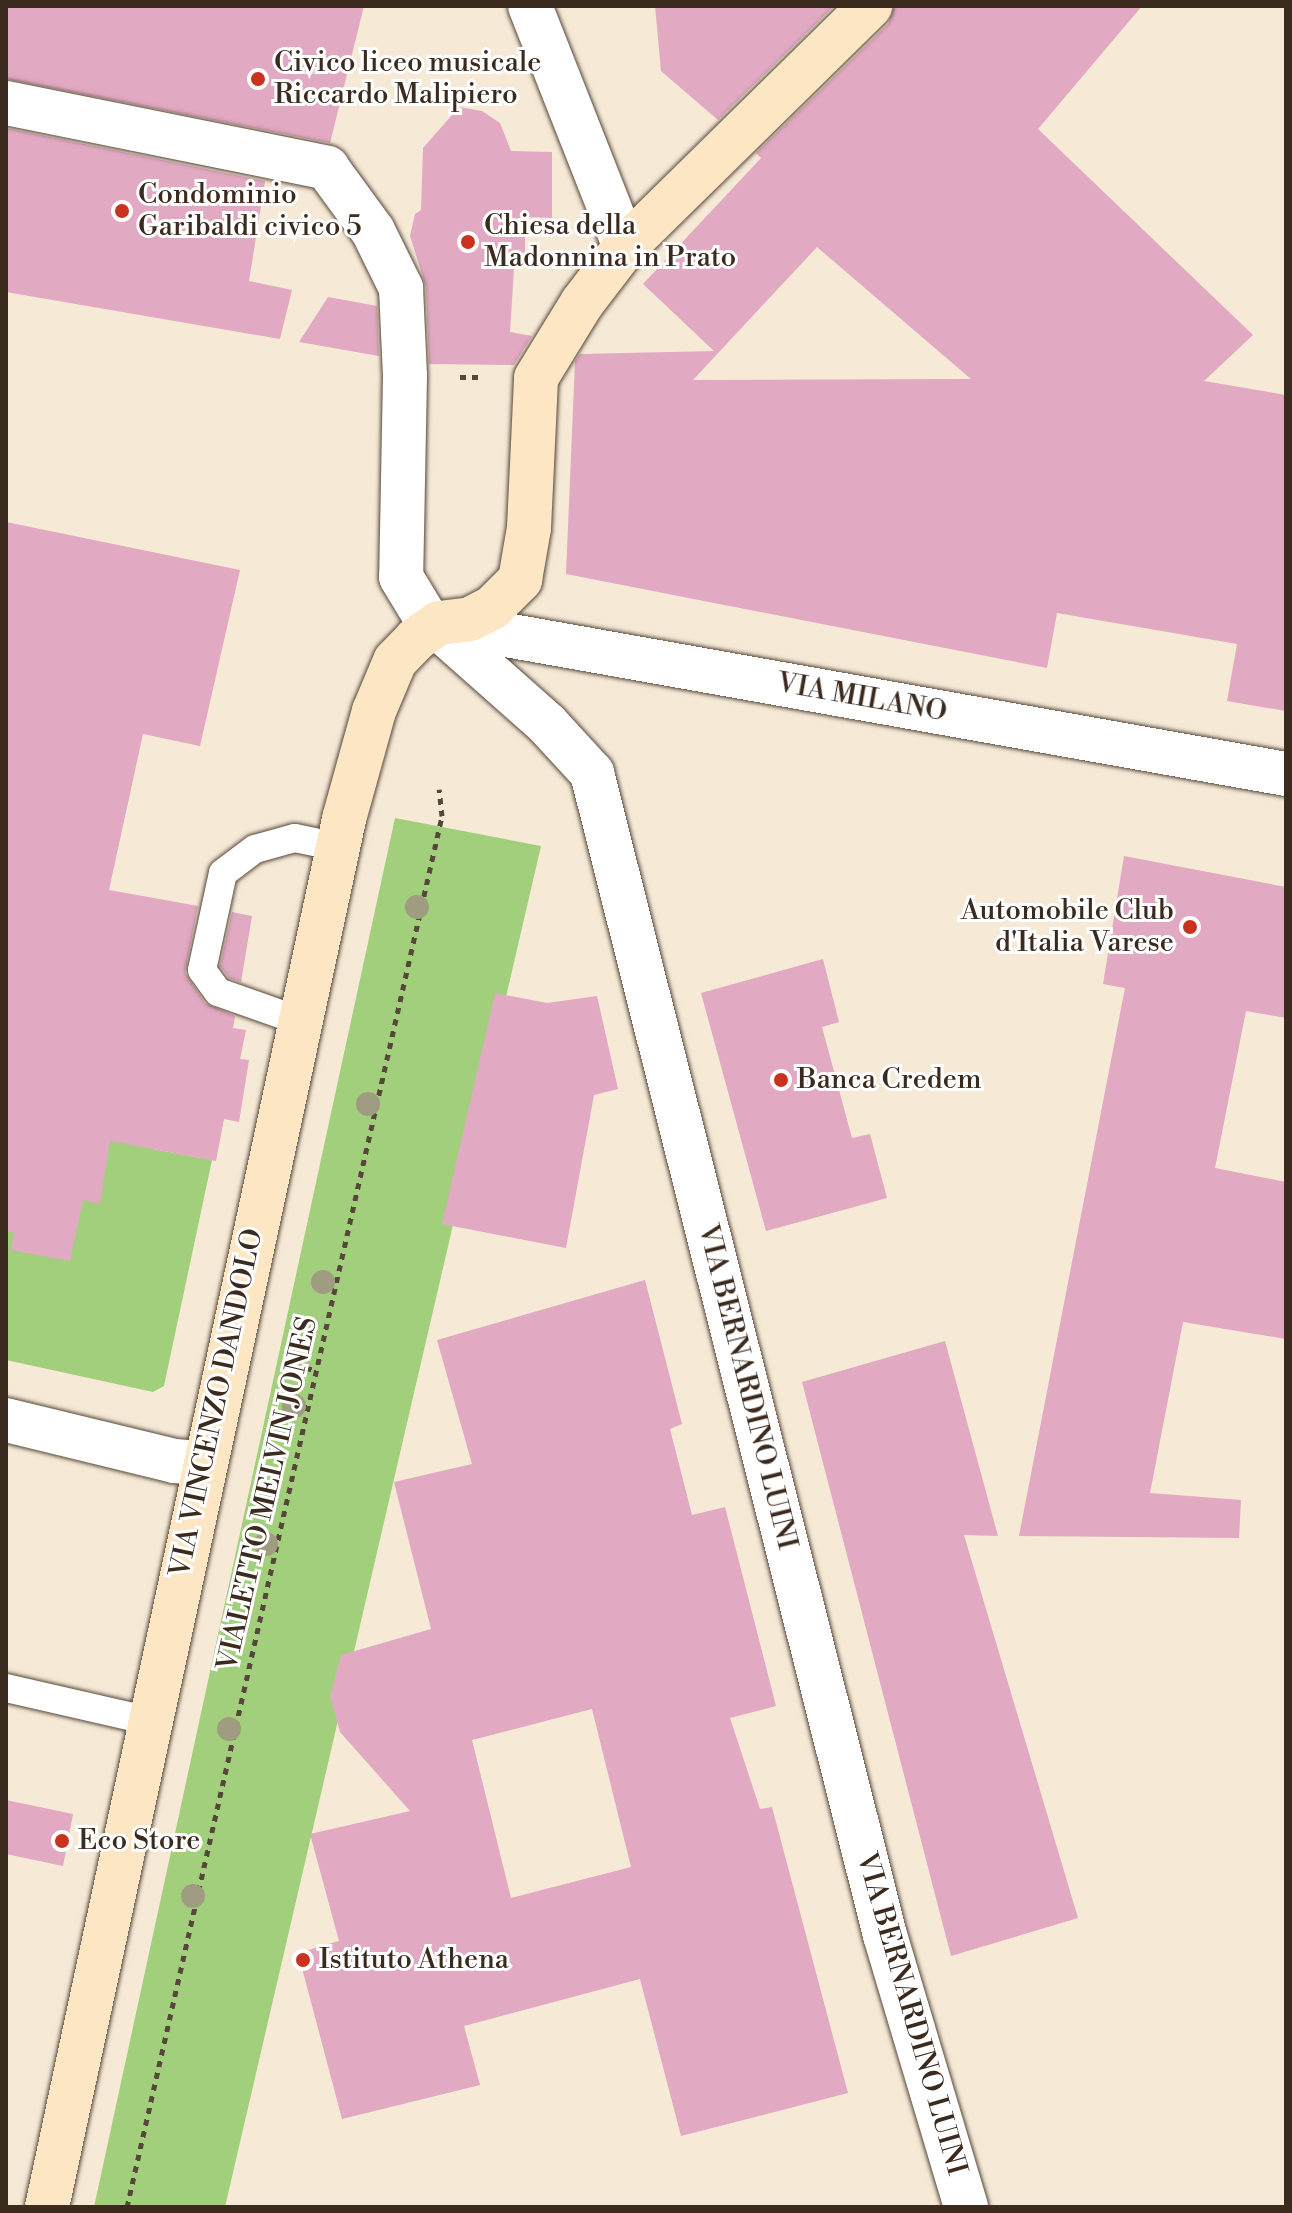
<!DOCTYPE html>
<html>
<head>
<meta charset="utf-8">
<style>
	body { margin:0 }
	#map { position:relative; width:1292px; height:2213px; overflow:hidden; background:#f6ead7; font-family:"Libre Bodoni",serif }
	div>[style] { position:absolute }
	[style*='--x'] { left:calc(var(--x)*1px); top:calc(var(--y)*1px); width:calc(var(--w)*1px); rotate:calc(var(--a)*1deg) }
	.green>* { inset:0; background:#a2cf7c }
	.building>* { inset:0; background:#e1a9c2 }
	.path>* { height:5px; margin-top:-2.5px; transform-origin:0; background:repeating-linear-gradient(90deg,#57473a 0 6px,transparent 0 12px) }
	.roads { filter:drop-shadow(0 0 2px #57473a) drop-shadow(0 0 2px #57473a) }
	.lane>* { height:28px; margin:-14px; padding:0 14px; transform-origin:14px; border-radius:14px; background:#fff }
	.street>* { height:44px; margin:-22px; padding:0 22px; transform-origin:22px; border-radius:22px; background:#fff }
	.secondary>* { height:44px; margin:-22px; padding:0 22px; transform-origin:22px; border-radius:22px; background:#fce6c4 }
	.trees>* { width:24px; height:24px; margin:-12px; border-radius:50%; background:#a09c81 }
	.dots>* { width:22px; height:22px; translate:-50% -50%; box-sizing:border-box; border:4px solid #fff; border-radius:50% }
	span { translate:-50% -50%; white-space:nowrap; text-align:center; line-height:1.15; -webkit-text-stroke:6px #fff; paint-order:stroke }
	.poi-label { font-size:28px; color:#3b2a1e }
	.left { translate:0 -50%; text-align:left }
	.right { translate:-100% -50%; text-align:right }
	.street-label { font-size:28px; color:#3b2a1e }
	.frame { position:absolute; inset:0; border:8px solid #3b2a1e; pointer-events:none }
</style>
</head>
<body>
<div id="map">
	<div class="green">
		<i style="clip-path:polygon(395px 818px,541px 846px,225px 2207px,94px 2207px)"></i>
		<i style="clip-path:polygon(6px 1074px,153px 1149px,212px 1160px,164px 1386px,153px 1392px,6px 1360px)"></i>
	</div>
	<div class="building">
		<i style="clip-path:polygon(6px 6px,364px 6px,330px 143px,6px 79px)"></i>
		<i style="clip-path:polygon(655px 6px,834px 6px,718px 120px,661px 71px)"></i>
		<i style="clip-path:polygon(evenodd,894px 6px,1142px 6px,1038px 129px,1253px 335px,1204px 381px,1286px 395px,1286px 711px,1227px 701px,1237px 644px,1057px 613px,1047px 668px,566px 574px,575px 361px,580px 354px,714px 351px,643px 284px,761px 158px,756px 153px,888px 24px,894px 6px,817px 247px,971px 379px,693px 380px,817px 247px)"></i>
		<i style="clip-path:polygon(459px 107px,482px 111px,500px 123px,511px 151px,552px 152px,552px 218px,525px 217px,525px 252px,514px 269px,510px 332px,532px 336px,514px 365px,429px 364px,426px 287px,410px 236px,415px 214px,421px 210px,423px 148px)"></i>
		<i style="clip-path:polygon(6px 128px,265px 181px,249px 281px,292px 290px,280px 339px,6px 292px)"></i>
		<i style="clip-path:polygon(328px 297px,377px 306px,379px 356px,299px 342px)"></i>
		<i style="clip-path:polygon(6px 522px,240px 570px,200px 746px,143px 734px,109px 890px,198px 906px,185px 973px,205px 1003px,235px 1016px,233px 1028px,246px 1030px,240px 1059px,249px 1060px,239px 1122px,224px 1119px,216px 1161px,110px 1141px,100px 1204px,83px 1200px,70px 1261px,11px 1250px,14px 1232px,6px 1231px)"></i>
		<i style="clip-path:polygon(1124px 856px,1286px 887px,1286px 1018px,1246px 1011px,1215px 1168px,1286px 1182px,1286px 1339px,1183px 1322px,1150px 1493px,1241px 1500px,1239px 1538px,1019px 1536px,1125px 988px,1103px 984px)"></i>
		<i style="clip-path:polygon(232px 912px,252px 916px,241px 982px,229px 978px,220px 966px)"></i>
		<i style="clip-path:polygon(823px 959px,839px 1022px,822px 1027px,852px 1138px,870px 1134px,887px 1198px,766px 1231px,701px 993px)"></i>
		<i style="clip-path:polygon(495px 993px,547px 1003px,597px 996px,618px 1089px,594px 1095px,566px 1248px,442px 1224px)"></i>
		<i style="clip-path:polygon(evenodd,645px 1280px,682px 1424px,670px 1429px,692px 1515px,725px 1507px,776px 1706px,730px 1718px,760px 1809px,772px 1807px,848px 2093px,681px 2136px,640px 1979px,464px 2026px,480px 2085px,342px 2119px,298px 1953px,339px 1941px,310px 1834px,410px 1811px,340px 1732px,330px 1696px,341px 1655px,431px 1629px,394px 1482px,472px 1464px,437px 1340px,645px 1280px,592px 1709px,631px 1867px,511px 1898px,472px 1740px,592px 1709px)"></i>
		<i style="clip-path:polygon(945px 1341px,998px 1536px,964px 1535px,1078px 1918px,951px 1956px,802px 1382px)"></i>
		<i style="clip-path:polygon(6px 1800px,73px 1814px,63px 1866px,6px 1854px)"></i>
	</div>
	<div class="path">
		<i style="--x:460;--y:377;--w:22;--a:0"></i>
		<i style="--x:282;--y:1364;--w:35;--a:10"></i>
		<i style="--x:127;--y:2207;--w:1426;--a:-77.24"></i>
		<i style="--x:442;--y:816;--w:27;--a:-96"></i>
	</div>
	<div class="roads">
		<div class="lane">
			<i style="--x:300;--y:1021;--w:87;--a:-160.5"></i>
			<i style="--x:218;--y:992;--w:27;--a:-126"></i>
			<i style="--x:202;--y:970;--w:99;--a:-77.8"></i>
			<i style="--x:223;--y:873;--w:40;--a:-37"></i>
			<i style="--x:255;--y:849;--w:41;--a:-15.4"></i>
			<i style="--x:295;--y:838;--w:44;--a:11.8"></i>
			<i style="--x:6;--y:1688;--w:148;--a:12.9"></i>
		</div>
		<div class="street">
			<i style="--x:530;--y:6;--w:259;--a:68.5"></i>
			<i style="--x:6;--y:103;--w:328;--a:11.4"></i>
			<i style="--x:327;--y:168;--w:78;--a:53.9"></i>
			<i style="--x:373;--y:231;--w:64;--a:63.8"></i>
			<i style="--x:401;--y:288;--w:88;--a:87.4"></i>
			<i style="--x:405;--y:376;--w:201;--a:91.1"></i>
			<i style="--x:401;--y:577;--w:44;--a:58.8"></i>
			<i style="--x:424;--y:615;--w:164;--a:41.5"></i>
			<i style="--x:547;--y:724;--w:67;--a:47.4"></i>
			<i style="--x:592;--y:773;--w:1198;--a:75.85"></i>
			<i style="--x:885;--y:1935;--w:284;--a:73.4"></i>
			<i style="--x:439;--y:623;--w:860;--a:10.11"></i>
			<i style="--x:6;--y:1420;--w:173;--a:13.7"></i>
			<i style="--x:174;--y:1461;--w:30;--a:4"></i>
		</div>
		<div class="secondary">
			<i style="--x:47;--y:2207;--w:1419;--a:-77.92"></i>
			<i style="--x:344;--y:819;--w:112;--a:-74.5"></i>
			<i style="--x:374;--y:711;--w:54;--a:-67.2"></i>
			<i style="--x:395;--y:661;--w:30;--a:-46"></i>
			<i style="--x:416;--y:639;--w:28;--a:-35"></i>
			<i style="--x:439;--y:623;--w:31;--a:-7"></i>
			<i style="--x:470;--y:619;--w:25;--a:-27"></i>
			<i style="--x:492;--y:608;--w:40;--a:-45"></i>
			<i style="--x:520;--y:580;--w:53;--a:-80.2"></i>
			<i style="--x:529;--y:528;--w:150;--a:-87.3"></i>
			<i style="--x:536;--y:378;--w:88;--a:-58.5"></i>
			<i style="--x:582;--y:303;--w:71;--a:-52.5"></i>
			<i style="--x:625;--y:247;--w:344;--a:-44.5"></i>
		</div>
	</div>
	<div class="trees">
		<i style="left:417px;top:907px"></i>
		<i style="left:368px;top:1104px"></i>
		<i style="left:323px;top:1282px"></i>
		<i style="left:294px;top:1406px"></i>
		<i style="left:266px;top:1544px"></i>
		<i style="left:229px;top:1729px"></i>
		<i style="left:193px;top:1896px"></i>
	</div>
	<div class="dots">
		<i style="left:258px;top:79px;background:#c8321e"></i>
		<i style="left:122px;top:211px;background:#c8321e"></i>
		<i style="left:468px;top:242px;background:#c8321e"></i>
		<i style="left:1190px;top:927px;background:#c8321e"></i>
		<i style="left:781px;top:1080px;background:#c8321e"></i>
		<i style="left:62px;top:1841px;background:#c8321e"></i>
		<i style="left:303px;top:1960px;background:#c8321e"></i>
	</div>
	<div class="poi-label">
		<span class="left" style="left:274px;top:79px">Civico liceo musicale<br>Riccardo Malipiero</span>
		<span class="left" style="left:138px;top:211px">Condominio<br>Garibaldi civico 5</span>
		<span class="left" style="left:484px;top:242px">Chiesa della<br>Madonnina in Prato</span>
		<span class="right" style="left:1174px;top:927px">Automobile Club<br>d'Italia Varese</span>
		<span class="left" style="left:797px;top:1080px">Banca Credem</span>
		<span class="left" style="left:78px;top:1841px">Eco Store</span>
		<span class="left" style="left:319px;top:1960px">Istituto Athena</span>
	</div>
	<div class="street-label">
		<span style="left:862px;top:698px;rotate:10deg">VIA MILANO</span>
		<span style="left:747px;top:1387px;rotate:76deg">VIA BERNARDINO LUINI</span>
		<span style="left:217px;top:1403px;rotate:-78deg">VIA VINCENZO DANDOLO</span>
		<span style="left:268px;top:1494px;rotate:-77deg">VIALETTO MELVIN JONES</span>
		<span style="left:911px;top:2014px;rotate:74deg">VIA BERNARDINO LUINI</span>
	</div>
	<div class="frame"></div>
</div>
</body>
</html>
